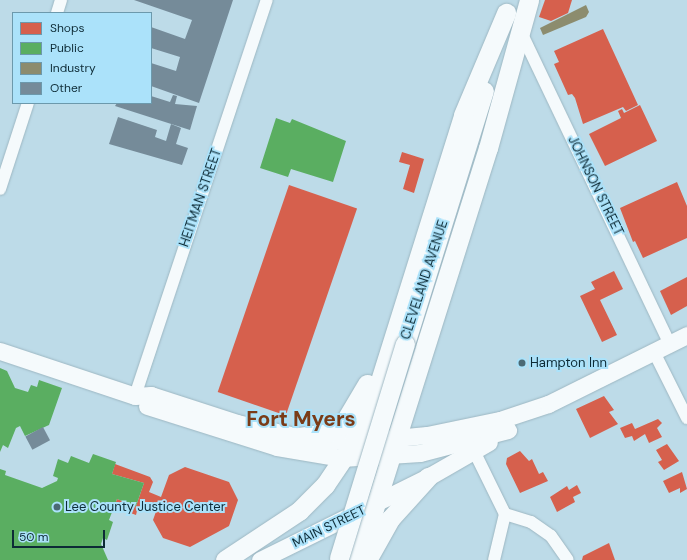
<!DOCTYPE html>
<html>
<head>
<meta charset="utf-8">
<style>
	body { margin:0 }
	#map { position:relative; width:687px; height:560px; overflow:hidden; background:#bddbe8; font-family:"DM Sans",sans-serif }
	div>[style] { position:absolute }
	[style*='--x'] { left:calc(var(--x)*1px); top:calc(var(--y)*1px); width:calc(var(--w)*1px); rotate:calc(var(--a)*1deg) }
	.shops>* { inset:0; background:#d6604d; transform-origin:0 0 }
	.public>* { inset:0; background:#5aae61 }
	.industry>* { inset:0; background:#8c8c6e }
	.building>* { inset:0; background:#758b99; transform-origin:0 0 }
	.roads { filter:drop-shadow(0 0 1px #9db7c2) drop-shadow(0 0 1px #9db7c2) }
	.minor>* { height:12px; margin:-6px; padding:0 6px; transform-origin:6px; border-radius:6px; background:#f5fafc }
	.secondary>* { height:17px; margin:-8.5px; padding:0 8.5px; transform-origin:8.5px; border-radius:8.5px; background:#f5fafc }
	.primary>* { height:19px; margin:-9.5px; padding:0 9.5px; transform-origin:9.5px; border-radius:9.5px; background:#f5fafc }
	.bridges { filter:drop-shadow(0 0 1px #9db7c2) drop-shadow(0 0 1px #9db7c2) }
	.primary-bridge>* { height:19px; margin:-9.5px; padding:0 9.5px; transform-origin:9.5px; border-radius:9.5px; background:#f5fafc }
	.dots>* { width:11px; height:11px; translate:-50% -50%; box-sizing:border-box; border:2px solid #abe2fa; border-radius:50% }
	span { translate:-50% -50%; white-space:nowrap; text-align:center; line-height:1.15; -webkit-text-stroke:4px #abe2fa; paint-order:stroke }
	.street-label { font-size:13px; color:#0d2b36 }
	.poi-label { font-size:13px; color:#0d2b36 }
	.left { translate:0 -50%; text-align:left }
	.town-label { font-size:21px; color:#7a3b17; font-weight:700 }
	.legend { position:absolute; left:12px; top:12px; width:140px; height:92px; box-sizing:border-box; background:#abe2fa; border:1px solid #6c99ac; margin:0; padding:5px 7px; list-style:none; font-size:12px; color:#0d2b36 }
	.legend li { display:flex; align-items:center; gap:8px; height:20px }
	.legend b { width:20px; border:1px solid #6c99ac }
	.scale { position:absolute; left:12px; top:530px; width:93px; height:18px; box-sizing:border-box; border:2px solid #0d2b36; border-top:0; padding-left:5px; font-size:12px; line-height:14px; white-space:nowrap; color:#0d2b36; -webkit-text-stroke:3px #abe2fa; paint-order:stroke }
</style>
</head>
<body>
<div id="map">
	<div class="shops">
		<i style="clip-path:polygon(545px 0,572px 0,568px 13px,551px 21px,539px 17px)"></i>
		<i style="clip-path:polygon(603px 29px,638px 105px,626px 111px,623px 107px,583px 124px,575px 98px,572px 94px,568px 95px,554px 64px,559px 62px,554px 51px)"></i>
		<i style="clip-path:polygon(640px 105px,657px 141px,605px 166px,589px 134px,621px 118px,618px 111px,622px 109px,624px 113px)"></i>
		<i style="clip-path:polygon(402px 152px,424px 159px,414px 193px,403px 189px,410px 165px,399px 162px)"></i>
		<i style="clip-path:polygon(677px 182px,687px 206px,687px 238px,643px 258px,635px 241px,633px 242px,620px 208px)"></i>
		<i style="left:289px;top:185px;width:72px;height:219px;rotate:19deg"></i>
		<i style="clip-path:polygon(614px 271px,623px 289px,600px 300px,617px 335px,602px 342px,580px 296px,595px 289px,591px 282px)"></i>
		<i style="clip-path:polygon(687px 277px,687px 306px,671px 315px,660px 291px)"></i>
		<i style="clip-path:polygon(604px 396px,614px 410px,609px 412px,618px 424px,590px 438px,576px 409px)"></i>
		<i style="clip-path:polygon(658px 419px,662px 423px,657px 428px,662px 437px,649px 443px,645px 434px,634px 441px,632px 436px,625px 438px,620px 428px,632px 423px,635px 429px)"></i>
		<i style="clip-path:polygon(667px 444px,679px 461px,664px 470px,658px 462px,662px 460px,656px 450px)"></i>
		<i style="clip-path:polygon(520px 451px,529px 461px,532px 459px,539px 474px,543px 472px,548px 481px,520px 493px,506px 464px,507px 458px)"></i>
		<i style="clip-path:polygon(115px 464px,150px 477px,153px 482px,149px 492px,161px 497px,169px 475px,185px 467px,229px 482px,238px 500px,229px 526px,190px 547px,163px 538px,153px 520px,158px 506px,146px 502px,142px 512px,137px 511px,136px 515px,114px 507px,117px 499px,136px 506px,144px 483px,112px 474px)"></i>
		<i style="clip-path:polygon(682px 472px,687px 489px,680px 493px,680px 488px,669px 493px,663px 481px)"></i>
		<i style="clip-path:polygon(577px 485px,581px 493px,573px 497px,575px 502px,557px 512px,550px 497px,567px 486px,569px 490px)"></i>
		<i style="clip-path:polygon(609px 543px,615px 560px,582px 560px,583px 556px)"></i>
	</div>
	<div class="public">
		<i style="clip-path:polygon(276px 118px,290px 123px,292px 119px,346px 141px,333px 182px,291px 169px,288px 177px,260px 168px)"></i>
		<i style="clip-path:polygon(0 368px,7px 371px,15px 388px,28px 392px,31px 385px,37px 387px,39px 380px,62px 388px,49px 425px,25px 436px,20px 426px,16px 428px,8px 448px,3px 445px,0 452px)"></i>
		<i style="clip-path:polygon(93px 454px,116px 462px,112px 474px,144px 483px,136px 506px,117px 499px,109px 520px,113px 522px,107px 540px,103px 538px,101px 544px,108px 560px,0 560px,0 469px,6px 471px,5px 475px,42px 488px,57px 481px,58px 478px,53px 476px,58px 459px,68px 463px,71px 456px,89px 463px)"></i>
	</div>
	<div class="industry">
		<i style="clip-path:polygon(586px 5px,589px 12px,586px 17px,543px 35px,540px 28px)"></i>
	</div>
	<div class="building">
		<i style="clip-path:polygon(134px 0,233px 0,199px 103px,151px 86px,151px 63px,176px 71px,180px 57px,151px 48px,151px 27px,185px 39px,192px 20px)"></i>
		<i style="clip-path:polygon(173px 95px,177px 96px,175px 104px,197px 106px,190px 130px,115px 106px,117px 103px,151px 103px,151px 96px,170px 102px)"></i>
		<i style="clip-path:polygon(118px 117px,157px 130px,155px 137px,166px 141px,171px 124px,181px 128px,176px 144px,188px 148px,182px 165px,109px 144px)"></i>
		<i style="left:43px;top:427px;width:15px;height:20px;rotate:62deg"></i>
	</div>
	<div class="roads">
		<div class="minor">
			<i style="--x:57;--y:13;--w:14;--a:-73"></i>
			<i style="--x:520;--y:30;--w:347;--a:64.5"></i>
			<i style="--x:0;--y:189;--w:90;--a:-72"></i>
			<i style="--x:654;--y:352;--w:74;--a:63.4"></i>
			<i style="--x:135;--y:396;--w:417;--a:-71.6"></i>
			<i style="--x:474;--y:451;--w:70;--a:63.8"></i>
			<i style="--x:505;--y:514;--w:47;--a:103.4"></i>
			<i style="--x:505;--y:514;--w:27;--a:17"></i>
			<i style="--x:531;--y:522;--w:24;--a:35"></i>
			<i style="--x:551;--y:536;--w:29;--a:55"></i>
		</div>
		<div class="secondary">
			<i style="--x:0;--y:351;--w:142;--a:18.4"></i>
			<i style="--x:135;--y:396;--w:16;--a:-4"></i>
			<i style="--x:151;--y:395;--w:90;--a:18"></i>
			<i style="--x:237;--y:423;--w:64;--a:12.7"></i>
			<i style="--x:299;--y:437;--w:55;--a:5.2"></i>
			<i style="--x:354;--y:442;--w:73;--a:-5.5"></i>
			<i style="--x:427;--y:435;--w:75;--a:-11.6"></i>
			<i style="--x:500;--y:420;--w:51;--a:-18.4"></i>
			<i style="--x:548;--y:404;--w:155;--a:-26.4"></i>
			<i style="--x:147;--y:406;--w:136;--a:17.5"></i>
			<i style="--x:277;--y:447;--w:66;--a:9.6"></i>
			<i style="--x:342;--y:458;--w:78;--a:-3.7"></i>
			<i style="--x:420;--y:453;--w:91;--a:-14.6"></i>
			<i style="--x:260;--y:560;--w:187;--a:-26.3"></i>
			<i style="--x:428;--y:477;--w:70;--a:-29.8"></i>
		</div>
		<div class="primary">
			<i style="--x:405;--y:344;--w:265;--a:-72.7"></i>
			<i style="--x:299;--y:437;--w:29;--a:-8"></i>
			<i style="--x:328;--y:433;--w:16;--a:-27"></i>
			<i style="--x:342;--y:426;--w:49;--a:-59.2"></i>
			<i style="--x:225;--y:560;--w:89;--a:-33.5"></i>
			<i style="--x:299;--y:511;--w:37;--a:-45"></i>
			<i style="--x:325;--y:485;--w:52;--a:-56"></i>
			<i style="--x:354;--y:442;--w:60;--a:-66.4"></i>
			<i style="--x:378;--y:387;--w:285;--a:-72.6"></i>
			<i style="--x:463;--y:115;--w:111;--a:-67.1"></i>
			<i style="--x:358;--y:560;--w:432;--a:-72.5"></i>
			<i style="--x:488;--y:148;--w:154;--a:-74.5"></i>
			<i style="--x:367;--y:560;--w:47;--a:-60.7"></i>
			<i style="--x:390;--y:519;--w:57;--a:-47.9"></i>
		</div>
	</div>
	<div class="bridges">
		<div class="primary-bridge">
			<i style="--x:339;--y:558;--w:224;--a:-72.9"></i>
		</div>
	</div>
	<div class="dots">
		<i style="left:522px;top:363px;background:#4b6974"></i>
		<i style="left:57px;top:507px;background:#4b6974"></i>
	</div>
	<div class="street-label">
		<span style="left:595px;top:186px;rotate:64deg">JOHNSON STREET</span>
		<span style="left:201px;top:198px;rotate:-71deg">HEITMAN STREET</span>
		<span style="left:425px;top:280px;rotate:-72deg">CLEVELAND AVENUE</span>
		<span style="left:329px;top:527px;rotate:-26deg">MAIN STREET</span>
	</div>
	<div class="poi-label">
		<span class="left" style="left:530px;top:363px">Hampton Inn</span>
		<span class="left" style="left:65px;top:507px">Lee County Justice Center</span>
	</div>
	<div class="town-label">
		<span style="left:301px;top:419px">Fort Myers</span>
	</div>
	<ul class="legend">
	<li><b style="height:11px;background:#d6604d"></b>Shops</li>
	<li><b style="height:11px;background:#5aae61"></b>Public</li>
	<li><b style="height:11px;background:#8c8c6e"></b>Industry</li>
	<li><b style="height:11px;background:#758b99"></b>Other</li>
	</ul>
	<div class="scale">50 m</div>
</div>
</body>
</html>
